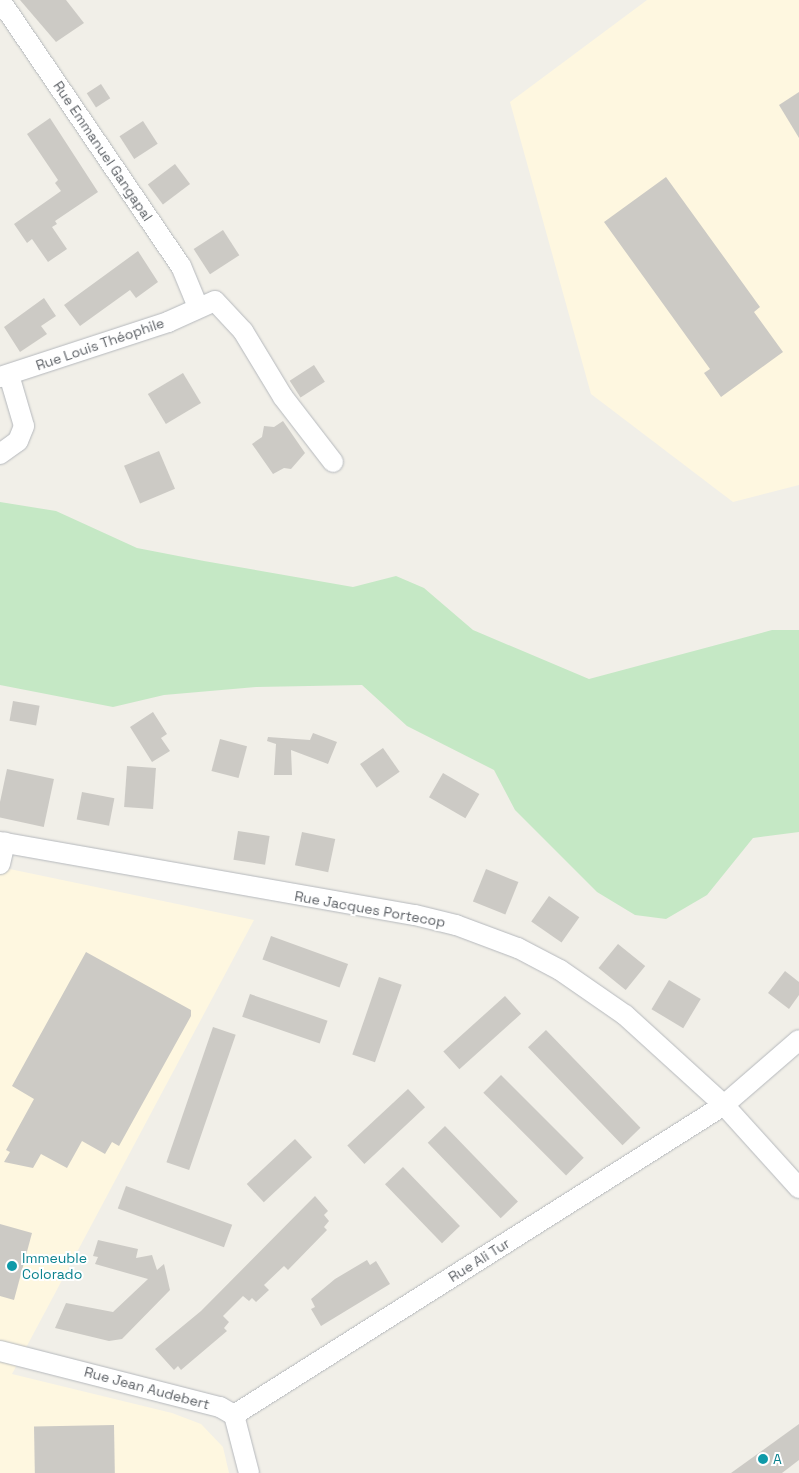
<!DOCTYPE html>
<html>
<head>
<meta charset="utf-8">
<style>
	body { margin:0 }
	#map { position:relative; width:799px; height:1473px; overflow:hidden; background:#f1efe8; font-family:"Space Grotesk",sans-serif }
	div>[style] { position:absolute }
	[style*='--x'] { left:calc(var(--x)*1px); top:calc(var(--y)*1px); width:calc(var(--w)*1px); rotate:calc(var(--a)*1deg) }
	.commercial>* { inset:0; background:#fef7e0 }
	.green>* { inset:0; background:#c5e8c5 }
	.building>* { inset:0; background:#cccac5; transform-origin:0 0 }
	.roads { filter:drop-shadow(0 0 1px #b5b8bc) drop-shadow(0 0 1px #b5b8bc) }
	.street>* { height:20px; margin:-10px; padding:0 10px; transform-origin:10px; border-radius:10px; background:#fff }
	.dots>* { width:14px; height:14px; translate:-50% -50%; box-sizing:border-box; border:2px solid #fff; border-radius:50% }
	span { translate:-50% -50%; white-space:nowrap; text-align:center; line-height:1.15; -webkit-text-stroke:4px #fff; paint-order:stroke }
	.street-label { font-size:14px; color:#5f6368 }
	.culture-label { font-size:14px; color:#0d838f }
	.left { translate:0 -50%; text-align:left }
</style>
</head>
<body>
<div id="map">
	<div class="commercial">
		<i style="clip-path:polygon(647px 0,799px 0,799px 485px,733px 502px,591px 394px,510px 102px)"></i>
		<i style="clip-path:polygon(0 867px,254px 920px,12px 1374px,172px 1413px,201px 1424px,223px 1447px,229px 1473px,0 1473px)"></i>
	</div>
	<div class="green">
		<i style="clip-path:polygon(0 502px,56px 511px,137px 548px,204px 561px,353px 587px,396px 576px,424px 588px,473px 630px,589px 679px,772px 630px,799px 630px,799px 832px,753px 838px,707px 895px,666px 919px,635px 915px,597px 892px,515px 810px,494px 770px,407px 726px,362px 685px,256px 687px,164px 695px,113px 707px,0 685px)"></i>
	</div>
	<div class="building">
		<i style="clip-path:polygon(20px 0,66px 0,84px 23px,56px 42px)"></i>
		<i style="left:101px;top:84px;width:17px;height:17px;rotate:57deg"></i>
		<i style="clip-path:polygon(799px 92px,799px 138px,779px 105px)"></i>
		<i style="clip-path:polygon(50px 118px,98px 192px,55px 221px,57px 224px,52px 227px,67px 249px,48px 262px,32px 239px,27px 243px,14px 224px,61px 191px,55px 183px,58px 180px,27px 134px)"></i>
		<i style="left:143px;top:121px;width:27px;height:28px;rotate:57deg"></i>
		<i style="left:175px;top:164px;width:25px;height:34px;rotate:53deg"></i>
		<i style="clip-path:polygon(666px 177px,760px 307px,754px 312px,783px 352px,721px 397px,704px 373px,710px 369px,604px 222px)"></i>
		<i style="left:223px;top:230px;width:30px;height:35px;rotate:57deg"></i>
		<i style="clip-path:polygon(138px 251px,158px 282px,136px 298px,130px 290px,80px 326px,64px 305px)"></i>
		<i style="clip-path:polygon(44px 298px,56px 316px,41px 326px,47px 334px,20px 352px,4px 327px)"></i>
		<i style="left:314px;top:365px;width:20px;height:29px;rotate:57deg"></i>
		<i style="left:183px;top:373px;width:35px;height:41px;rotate:59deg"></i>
		<i style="clip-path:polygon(283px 421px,305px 453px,291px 469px,284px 468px,273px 474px,252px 444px,262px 437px,264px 426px,274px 427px)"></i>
		<i style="left:159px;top:451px;width:41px;height:38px;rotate:67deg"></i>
		<i style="left:13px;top:701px;width:27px;height:20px;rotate:10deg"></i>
		<i style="clip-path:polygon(153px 712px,167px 734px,161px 738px,170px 751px,152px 762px,130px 727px)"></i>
		<i style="clip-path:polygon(313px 733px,337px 742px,328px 764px,291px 750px,292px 775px,274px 775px,276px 744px,267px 741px,268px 737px,310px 740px)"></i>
		<i style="left:220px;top:739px;width:28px;height:33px;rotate:15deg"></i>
		<i style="left:383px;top:748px;width:29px;height:28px;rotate:55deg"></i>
		<i style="left:127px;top:766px;width:29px;height:41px;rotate:4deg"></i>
		<i style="left:7px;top:769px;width:48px;height:49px;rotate:12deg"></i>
		<i style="left:443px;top:773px;width:42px;height:28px;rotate:30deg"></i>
		<i style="left:82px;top:792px;width:33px;height:28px;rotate:11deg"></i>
		<i style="left:238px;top:831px;width:32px;height:29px;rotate:9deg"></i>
		<i style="left:302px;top:832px;width:34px;height:34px;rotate:12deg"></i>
		<i style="left:486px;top:869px;width:35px;height:35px;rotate:22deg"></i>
		<i style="left:549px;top:896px;width:37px;height:31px;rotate:35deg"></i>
		<i style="left:271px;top:936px;width:82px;height:25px;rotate:20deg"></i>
		<i style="left:618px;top:944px;width:35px;height:31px;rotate:39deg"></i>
		<i style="clip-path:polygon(86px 952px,191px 1010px,191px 1016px,119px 1146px,112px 1142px,105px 1154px,82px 1141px,67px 1168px,41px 1154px,33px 1168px,4px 1162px,10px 1152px,6px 1150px,34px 1099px,12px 1086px)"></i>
		<i style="clip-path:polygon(785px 971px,799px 982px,799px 995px,789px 1009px,768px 993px)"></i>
		<i style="left:379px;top:977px;width:24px;height:82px;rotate:19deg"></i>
		<i style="left:669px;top:980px;width:37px;height:34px;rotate:31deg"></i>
		<i style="left:250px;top:994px;width:82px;height:24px;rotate:19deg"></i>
		<i style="left:505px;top:996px;width:24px;height:83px;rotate:48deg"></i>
		<i style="left:213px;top:1027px;width:24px;height:143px;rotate:19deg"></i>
		<i style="left:546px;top:1030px;width:136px;height:25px;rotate:46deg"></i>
		<i style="left:501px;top:1075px;width:117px;height:25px;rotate:45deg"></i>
		<i style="left:408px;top:1089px;width:25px;height:83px;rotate:47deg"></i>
		<i style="left:445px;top:1126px;width:105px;height:24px;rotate:46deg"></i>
		<i style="left:295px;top:1139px;width:25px;height:66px;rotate:47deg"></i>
		<i style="left:403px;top:1167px;width:82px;height:25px;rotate:46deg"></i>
		<i style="left:126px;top:1186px;width:113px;height:24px;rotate:20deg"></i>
		<i style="clip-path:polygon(315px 1196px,328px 1211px,324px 1215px,329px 1221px,324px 1227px,327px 1230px,288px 1270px,284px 1266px,264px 1285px,269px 1290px,256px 1302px,252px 1298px,249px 1301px,243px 1296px,223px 1316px,229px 1322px,224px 1328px,227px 1331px,181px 1370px,178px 1366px,174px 1370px,155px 1349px,201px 1311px)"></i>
		<i style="clip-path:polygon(0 1224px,32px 1233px,14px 1300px,0 1296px)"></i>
		<i style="clip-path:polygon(98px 1240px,138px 1249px,136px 1258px,152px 1255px,157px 1270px,164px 1264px,170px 1290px,122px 1339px,109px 1341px,55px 1328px,66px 1303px,113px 1312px,148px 1279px,95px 1264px,98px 1257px,93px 1256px)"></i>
		<i style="clip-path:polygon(367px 1260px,370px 1265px,376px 1261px,390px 1284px,321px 1326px,311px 1309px,315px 1307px,311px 1299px,335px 1279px)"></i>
		<i style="clip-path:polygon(799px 1424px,799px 1460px,782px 1473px,731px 1473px)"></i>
		<i style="left:114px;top:1425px;width:48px;height:80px;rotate:89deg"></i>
	</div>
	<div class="roads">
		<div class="street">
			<i style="--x:0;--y:0;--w:322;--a:55.8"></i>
			<i style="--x:181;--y:266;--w:44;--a:67.5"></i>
			<i style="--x:0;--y:377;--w:177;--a:-18.1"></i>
			<i style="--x:168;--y:322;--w:51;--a:-24.1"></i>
			<i style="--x:215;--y:301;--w:41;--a:47"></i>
			<i style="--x:243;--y:331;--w:77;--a:58.8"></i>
			<i style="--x:283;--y:397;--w:82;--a:52.4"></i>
			<i style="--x:0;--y:454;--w:22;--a:-36"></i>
			<i style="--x:18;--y:441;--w:16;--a:-68"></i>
			<i style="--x:24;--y:426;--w:53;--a:-106.4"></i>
			<i style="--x:0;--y:842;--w:421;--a:10"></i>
			<i style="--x:415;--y:915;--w:42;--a:13.7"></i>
			<i style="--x:456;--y:925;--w:66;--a:20.4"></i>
			<i style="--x:518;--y:948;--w:47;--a:27.6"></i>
			<i style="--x:560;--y:970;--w:79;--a:34.7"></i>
			<i style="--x:625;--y:1015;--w:134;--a:42.3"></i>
			<i style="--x:724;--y:1105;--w:112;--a:47.9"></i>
			<i style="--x:0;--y:864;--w:22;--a:-77"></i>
			<i style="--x:0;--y:1351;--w:227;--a:14.3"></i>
			<i style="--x:220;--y:1407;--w:16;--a:30"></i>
			<i style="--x:234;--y:1415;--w:60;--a:75.5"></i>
			<i style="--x:234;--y:1415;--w:580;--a:-32.32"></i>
			<i style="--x:724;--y:1105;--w:99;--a:-40.9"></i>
		</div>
	</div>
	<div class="dots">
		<i style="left:12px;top:1266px;background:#0f9aa8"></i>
		<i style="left:763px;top:1459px;background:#0f9aa8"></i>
	</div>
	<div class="street-label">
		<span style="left:103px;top:151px;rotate:56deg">Rue Emmanuel Gangapal</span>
		<span style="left:100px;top:344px;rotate:-19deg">Rue Louis Théophile</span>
		<span style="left:370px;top:909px;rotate:10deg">Rue Jacques Portecop</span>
		<span style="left:479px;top:1260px;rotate:-32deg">Rue Ali Tur</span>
		<span style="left:147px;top:1388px;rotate:15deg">Rue Jean Audebert</span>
	</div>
	<div class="culture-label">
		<span class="left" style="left:22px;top:1266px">Immeuble<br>Colorado</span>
		<span class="left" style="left:773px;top:1459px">A</span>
	</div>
</div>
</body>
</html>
